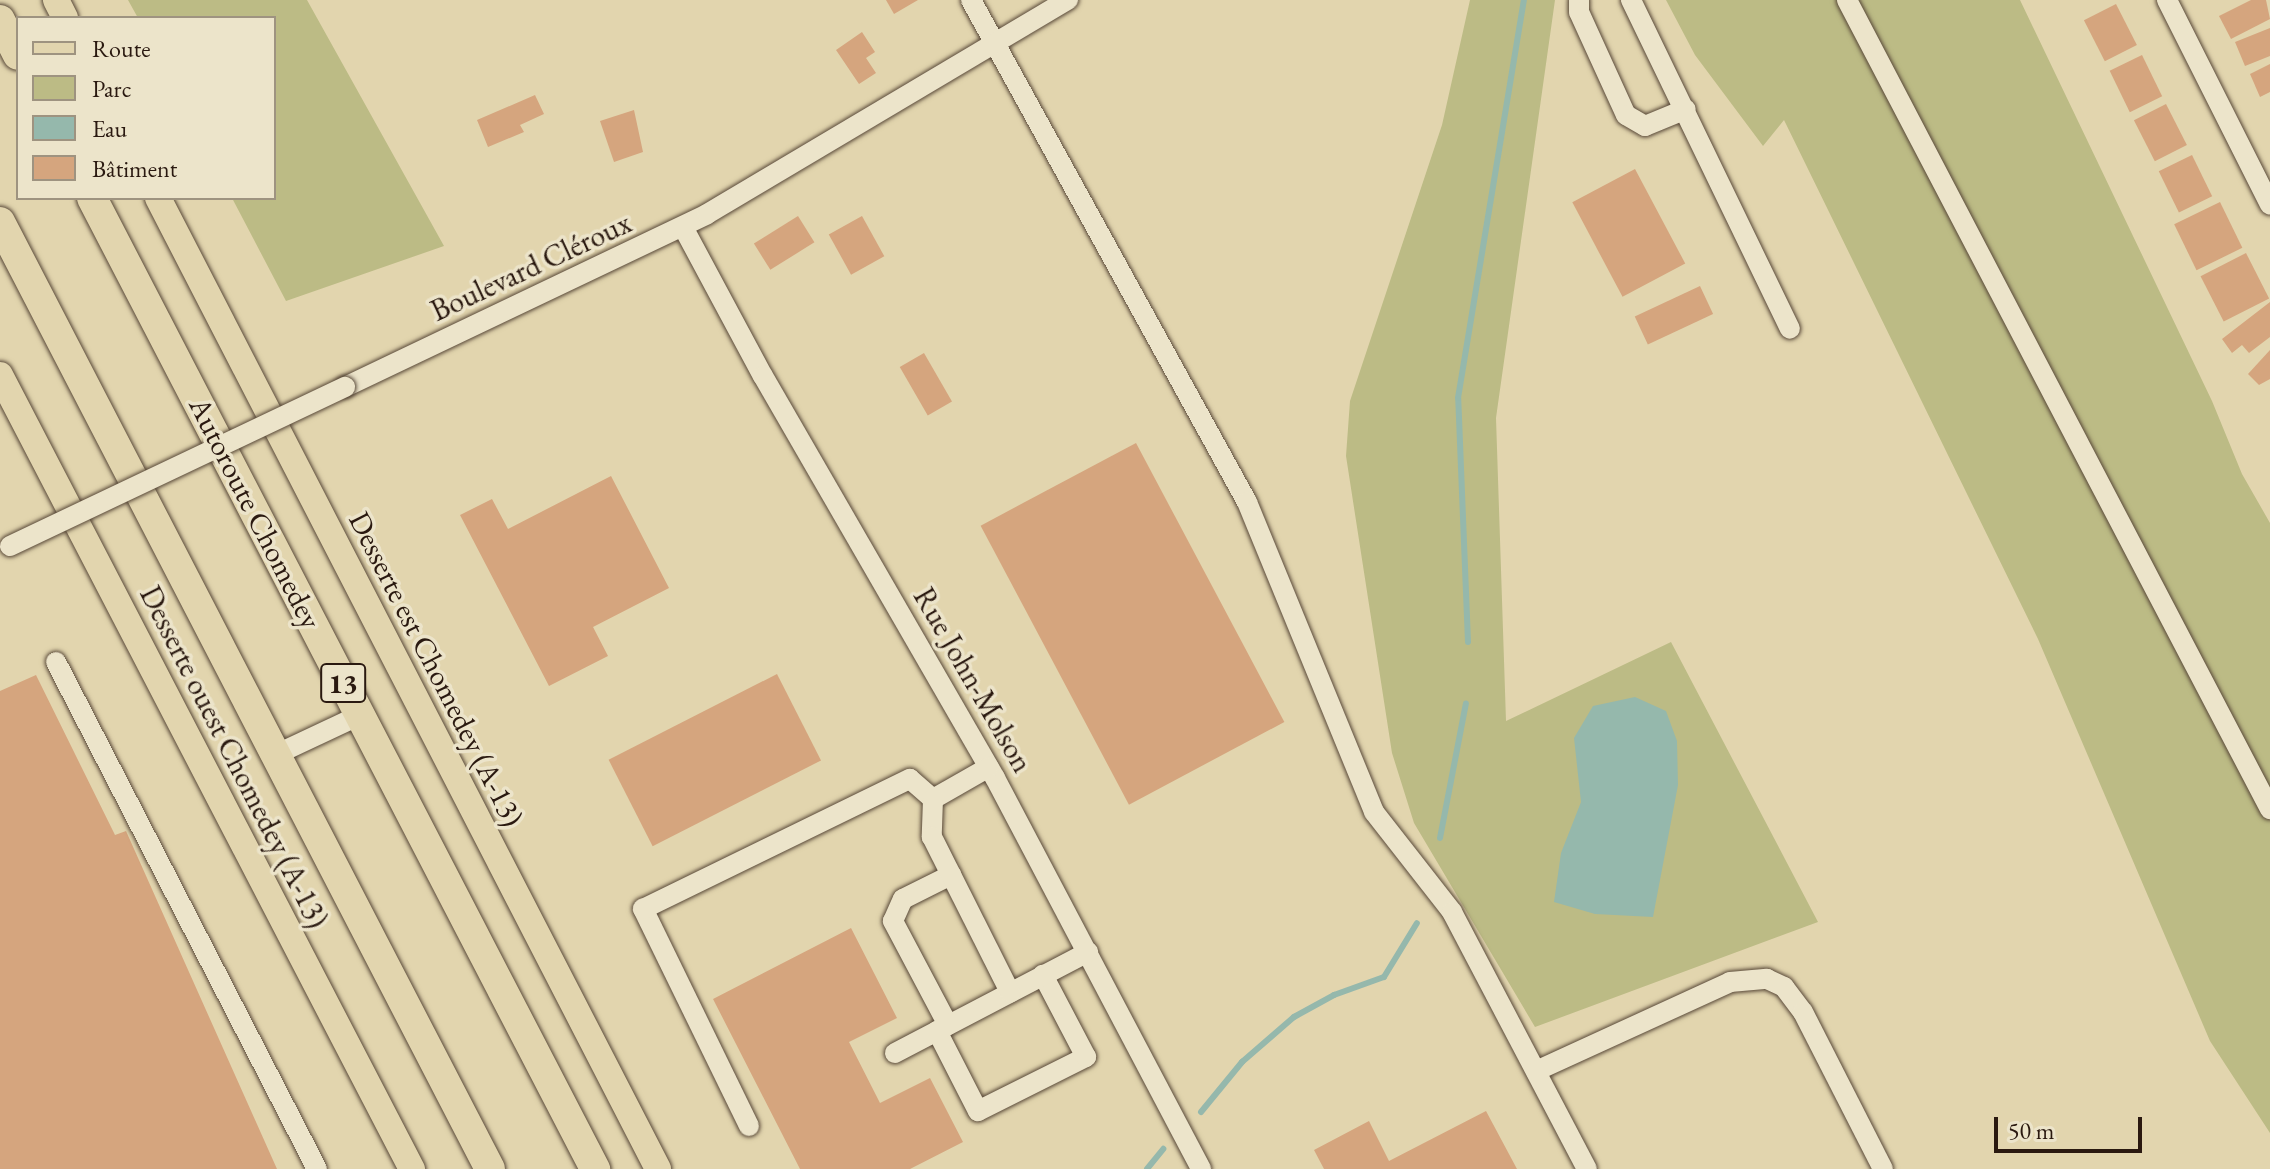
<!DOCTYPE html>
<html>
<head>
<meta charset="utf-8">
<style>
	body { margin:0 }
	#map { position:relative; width:2270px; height:1169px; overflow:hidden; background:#e2d5ae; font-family:"EB Garamond",serif }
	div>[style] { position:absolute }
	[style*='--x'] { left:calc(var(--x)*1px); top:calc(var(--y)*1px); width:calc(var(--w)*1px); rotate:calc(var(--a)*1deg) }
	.green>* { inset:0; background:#bcbb85 }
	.water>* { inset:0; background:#95b8ac }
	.stream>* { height:6px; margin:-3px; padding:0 3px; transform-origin:3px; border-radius:3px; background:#95b8ac }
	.building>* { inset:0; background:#d5a57e; transform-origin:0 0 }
	.roads { filter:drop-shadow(0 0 2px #584838) drop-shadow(0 0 2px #584838) }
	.minor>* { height:20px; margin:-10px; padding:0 10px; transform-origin:10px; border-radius:10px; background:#ece4ca }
	.major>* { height:26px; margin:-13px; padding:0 13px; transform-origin:13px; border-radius:13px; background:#e2d5ae }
	.highway>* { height:30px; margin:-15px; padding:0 15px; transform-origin:15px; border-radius:15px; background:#e2d5ae }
	.bridges { filter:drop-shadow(0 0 2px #584838) drop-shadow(0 0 2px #584838) }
	.minor-bridge>* { height:20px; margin:-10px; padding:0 10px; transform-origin:10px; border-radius:10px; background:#ece4ca }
	span { translate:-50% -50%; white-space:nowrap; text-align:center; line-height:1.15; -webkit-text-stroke:7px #ece4ca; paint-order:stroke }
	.shield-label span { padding:2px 6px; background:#ece4ca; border:2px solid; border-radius:6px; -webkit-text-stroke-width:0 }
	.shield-label { font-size:28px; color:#2a1910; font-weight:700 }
	.street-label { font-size:30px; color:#2a1910 }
	.legend { position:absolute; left:16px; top:16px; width:260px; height:184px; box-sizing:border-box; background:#ece4ca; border:2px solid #9e9380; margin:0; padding:10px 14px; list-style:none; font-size:24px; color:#2a1910 }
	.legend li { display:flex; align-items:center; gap:16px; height:40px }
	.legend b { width:40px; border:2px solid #9e9380 }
	.scale { position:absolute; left:1994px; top:1117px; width:148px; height:36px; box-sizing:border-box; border:4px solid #2a1910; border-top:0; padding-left:10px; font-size:24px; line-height:28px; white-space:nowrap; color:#2a1910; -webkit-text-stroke:6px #ece4ca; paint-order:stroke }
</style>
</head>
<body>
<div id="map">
	<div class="green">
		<i style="clip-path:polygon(128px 0,307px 0,444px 246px,286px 301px,232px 198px,274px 198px,274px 18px,138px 18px)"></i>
		<i style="clip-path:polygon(1470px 0,1555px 0,1496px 418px,1506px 721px,1671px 642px,1818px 922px,1535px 1027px,1414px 823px,1392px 753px,1346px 456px,1350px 401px,1442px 125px)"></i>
		<i style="clip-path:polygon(1666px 0,2020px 0,2212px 401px,2242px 474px,2270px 523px,2270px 1133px,2210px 1041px,2038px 639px,1784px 120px,1763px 146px,1695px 55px)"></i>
	</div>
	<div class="water">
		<i style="clip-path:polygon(1635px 697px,1666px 711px,1677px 741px,1678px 785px,1653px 917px,1595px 914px,1554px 902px,1561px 853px,1581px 802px,1574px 738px,1593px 706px)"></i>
	</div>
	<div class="stream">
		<i style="--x:1468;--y:642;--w:244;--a:-92.3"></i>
		<i style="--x:1458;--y:398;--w:403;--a:-80.6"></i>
		<i style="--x:1440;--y:838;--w:137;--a:-79.1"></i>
		<i style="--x:1201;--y:1112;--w:65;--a:-50.6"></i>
		<i style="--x:1242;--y:1062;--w:69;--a:-40.9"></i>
		<i style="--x:1294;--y:1017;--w:46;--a:-28.8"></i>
		<i style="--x:1334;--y:995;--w:53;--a:-19.8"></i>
		<i style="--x:1384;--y:977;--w:63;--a:-58.6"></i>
		<i style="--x:1147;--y:1169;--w:26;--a:-51"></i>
	</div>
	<div class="building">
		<i style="clip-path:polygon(886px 0,918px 0,894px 14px)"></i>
		<i style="clip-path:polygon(2251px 0,2266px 0,2270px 19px,2231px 39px,2219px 16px)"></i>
		<i style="left:2116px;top:4px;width:46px;height:36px;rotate:63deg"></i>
		<i style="clip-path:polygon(2270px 28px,2270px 56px,2245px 66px,2235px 42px)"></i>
		<i style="clip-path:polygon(862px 32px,875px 52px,866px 58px,876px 73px,859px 84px,836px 50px)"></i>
		<i style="left:2142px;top:55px;width:46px;height:36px;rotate:64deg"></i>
		<i style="clip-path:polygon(2270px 64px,2270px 92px,2260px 97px,2250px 74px)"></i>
		<i style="clip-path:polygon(535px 95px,544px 114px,520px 125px,524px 132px,488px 147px,477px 120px)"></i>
		<i style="left:2166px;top:104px;width:46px;height:36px;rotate:63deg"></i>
		<i style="clip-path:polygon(634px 110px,643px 152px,614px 162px,600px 121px)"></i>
		<i style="left:2192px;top:155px;width:46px;height:37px;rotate:64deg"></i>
		<i style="left:1635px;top:169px;width:107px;height:71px;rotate:62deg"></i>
		<i style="left:2220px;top:202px;width:51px;height:51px;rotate:64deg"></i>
		<i style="left:798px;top:216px;width:31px;height:52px;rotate:58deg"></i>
		<i style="left:862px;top:216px;width:46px;height:38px;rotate:61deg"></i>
		<i style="left:2246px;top:253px;width:51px;height:51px;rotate:63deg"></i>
		<i style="left:1700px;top:286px;width:31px;height:72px;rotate:65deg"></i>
		<i style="clip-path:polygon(2270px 302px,2270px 337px,2249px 353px,2242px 345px,2232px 353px,2222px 339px)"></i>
		<i style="clip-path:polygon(2270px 350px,2270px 379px,2259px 385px,2248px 374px)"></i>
		<i style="left:924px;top:353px;width:56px;height:28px;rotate:60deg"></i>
		<i style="left:1136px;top:443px;width:316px;height:176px;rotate:62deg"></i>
		<i style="clip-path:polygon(611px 476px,669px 588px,593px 627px,608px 656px,549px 686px,460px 515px,492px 499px,508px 529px)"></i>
		<i style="left:777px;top:674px;width:97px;height:189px;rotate:63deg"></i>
		<i style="clip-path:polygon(36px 675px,115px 835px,126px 831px,277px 1169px,0 1169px,0 691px)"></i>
		<i style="clip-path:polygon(851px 928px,897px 1018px,849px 1042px,880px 1103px,930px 1078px,963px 1142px,910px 1169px,800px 1169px,713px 999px)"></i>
		<i style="clip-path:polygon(1486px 1111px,1517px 1169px,1324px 1169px,1314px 1150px,1369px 1121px,1389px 1161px)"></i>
	</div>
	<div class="roads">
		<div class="minor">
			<i style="--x:971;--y:0;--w:573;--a:61.2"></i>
			<i style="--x:1247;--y:502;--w:335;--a:67.7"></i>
			<i style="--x:1374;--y:812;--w:127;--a:52"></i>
			<i style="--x:1452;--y:912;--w:290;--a:62.3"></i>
			<i style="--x:1579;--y:0;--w:12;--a:90"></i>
			<i style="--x:1579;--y:12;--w:113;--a:65.5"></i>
			<i style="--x:1626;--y:115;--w:22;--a:30"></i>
			<i style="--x:1645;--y:126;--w:44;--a:-22.5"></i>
			<i style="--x:1631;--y:0;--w:365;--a:64.2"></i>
			<i style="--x:1847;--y:0;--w:913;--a:62.4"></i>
			<i style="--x:2167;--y:0;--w:229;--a:63.3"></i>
			<i style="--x:683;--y:227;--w:169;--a:61.8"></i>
			<i style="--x:763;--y:376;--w:464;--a:60"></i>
			<i style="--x:995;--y:778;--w:442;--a:62.2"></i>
			<i style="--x:345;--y:387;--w:401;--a:-25.5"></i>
			<i style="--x:707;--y:214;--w:420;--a:-30.7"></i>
			<i style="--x:56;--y:662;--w:570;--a:62.76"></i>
			<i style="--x:275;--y:755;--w:94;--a:-25.2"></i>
			<i style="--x:933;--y:799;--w:64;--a:-29.7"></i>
			<i style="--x:948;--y:1025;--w:118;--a:-117.9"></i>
			<i style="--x:893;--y:921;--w:24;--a:-66"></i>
			<i style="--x:903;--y:899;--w:54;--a:-26.6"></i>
			<i style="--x:937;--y:1031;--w:90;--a:62.9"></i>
			<i style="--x:978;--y:1111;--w:121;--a:-26.6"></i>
			<i style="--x:1086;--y:1057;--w:93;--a:-117.7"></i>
			<i style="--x:895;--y:1053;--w:218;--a:-27.6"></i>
			<i style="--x:1536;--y:1071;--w:213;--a:-24.6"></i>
			<i style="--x:1730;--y:982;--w:37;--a:-5"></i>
			<i style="--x:1767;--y:979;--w:19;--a:25"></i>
			<i style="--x:1784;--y:987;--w:31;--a:53"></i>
			<i style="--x:1803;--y:1012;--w:176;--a:63"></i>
			<i style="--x:749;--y:1126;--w:242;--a:-116"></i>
			<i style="--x:643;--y:909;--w:297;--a:-26"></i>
			<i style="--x:910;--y:779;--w:30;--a:41"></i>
			<i style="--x:933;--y:799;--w:38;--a:92"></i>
			<i style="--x:932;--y:837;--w:174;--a:63.3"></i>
		</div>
		<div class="major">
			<i style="--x:56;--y:0;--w:20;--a:63"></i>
			<i style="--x:158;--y:198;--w:1092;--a:62.75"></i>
			<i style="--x:0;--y:375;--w:895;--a:62.58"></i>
		</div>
		<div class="highway">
			<i style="--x:0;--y:20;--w:39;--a:63"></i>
			<i style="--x:92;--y:198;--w:1094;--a:62.61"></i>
			<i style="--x:0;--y:222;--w:1066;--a:62.64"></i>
		</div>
	</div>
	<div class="bridges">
		<div class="minor-bridge">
			<i style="--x:10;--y:546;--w:371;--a:-25.4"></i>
		</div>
	</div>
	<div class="shield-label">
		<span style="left:343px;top:683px">13</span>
	</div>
	<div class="street-label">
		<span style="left:531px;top:267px;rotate:-25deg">Boulevard Cléroux</span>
		<span style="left:255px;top:513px;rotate:63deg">Autoroute Chomedey</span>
		<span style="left:436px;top:669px;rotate:63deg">Desserte est Chomedey (A-13)</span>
		<span style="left:973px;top:680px;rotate:60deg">Rue John-Molson</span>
		<span style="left:234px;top:757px;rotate:63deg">Desserte ouest Chomedey (A-13)</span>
	</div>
	<ul class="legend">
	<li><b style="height:10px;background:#e2d5ae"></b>Route</li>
	<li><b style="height:22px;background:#bcbb85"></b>Parc</li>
	<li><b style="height:22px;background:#95b8ac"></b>Eau</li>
	<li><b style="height:22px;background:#d5a57e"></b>Bâtiment</li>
	</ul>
	<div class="scale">50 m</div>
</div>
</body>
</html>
